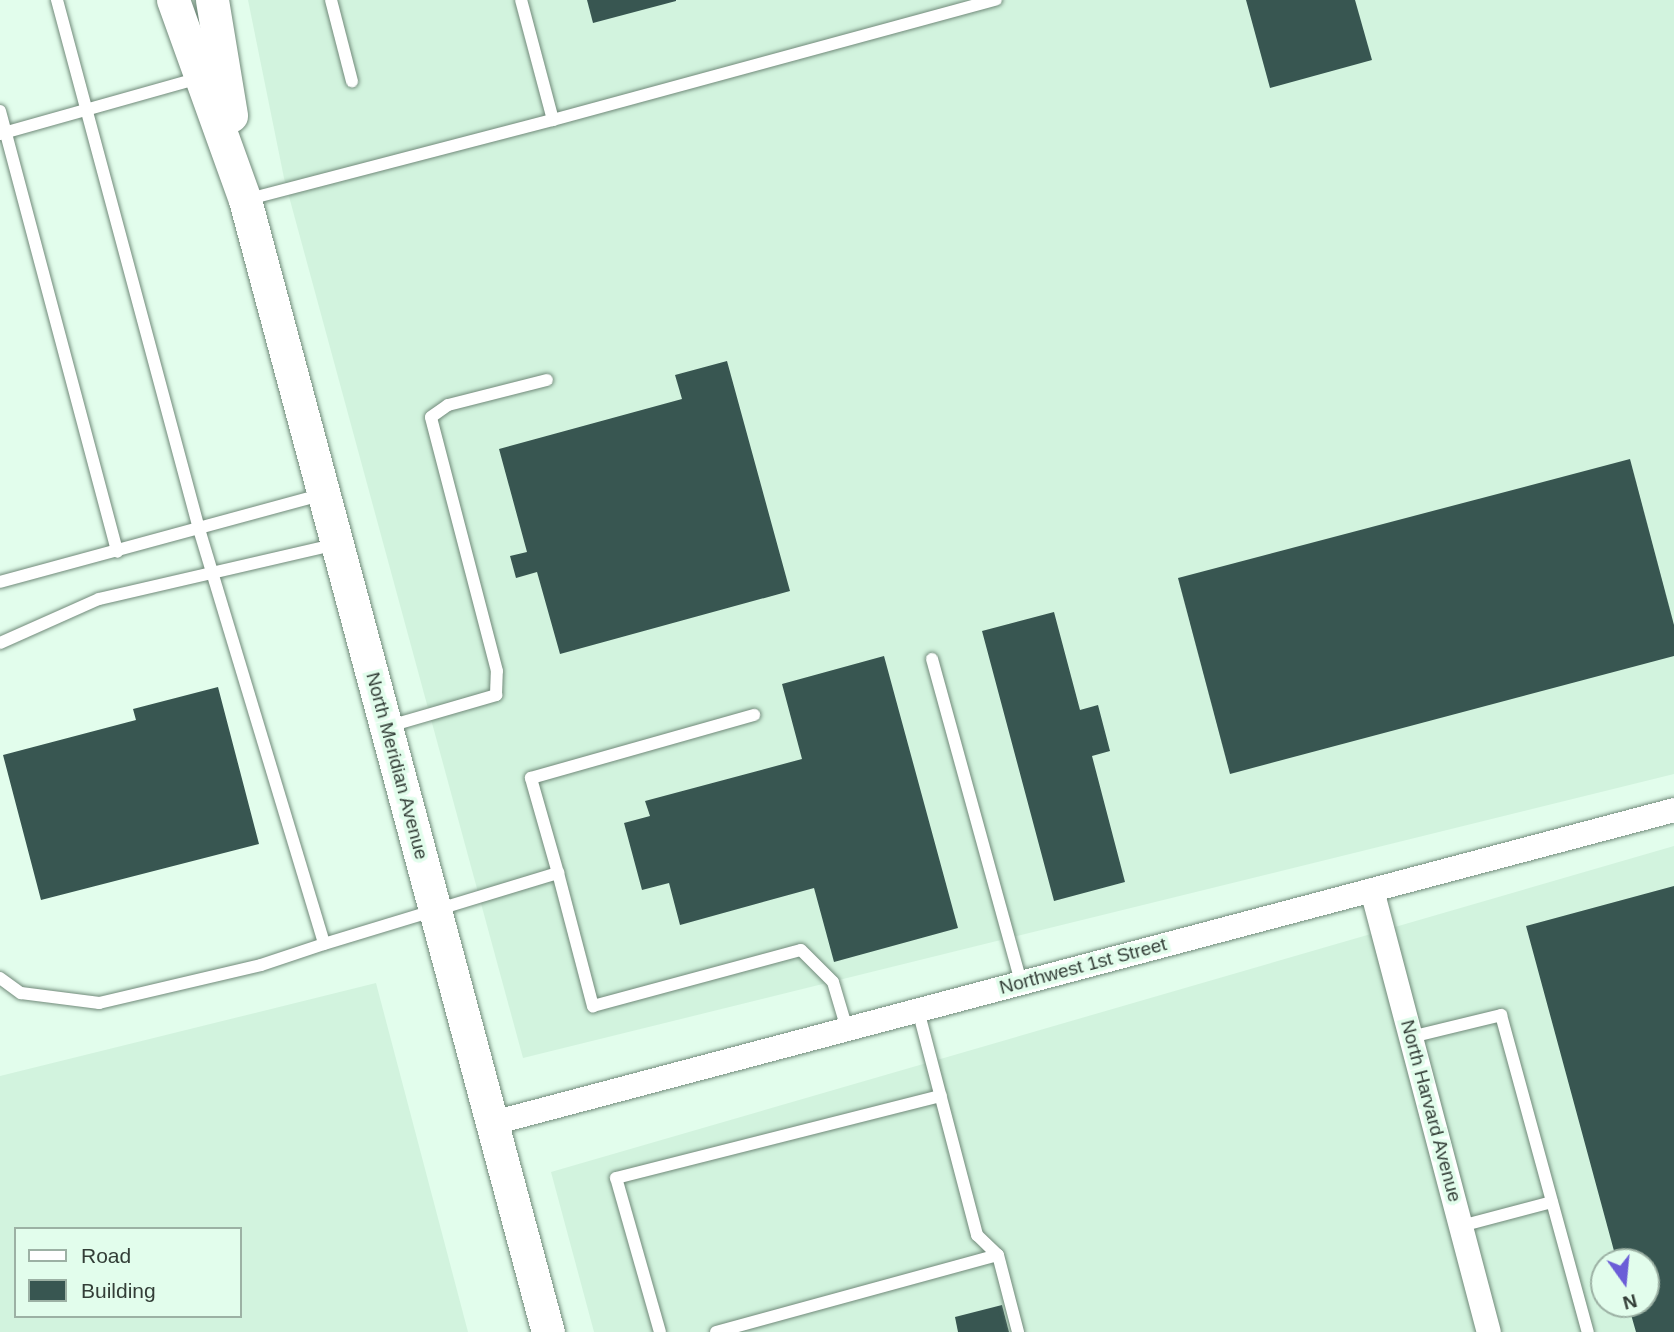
<!DOCTYPE html>
<html>
<head>
<meta charset="utf-8">
<style>
	body { margin:0 }
	#map { position:relative; width:1674px; height:1332px; overflow:hidden; background:#e2fdec; font-family:Helvetica,sans-serif }
	div>[style] { position:absolute }
	[style*='--x'] { left:calc(var(--x)*1px); top:calc(var(--y)*1px); width:calc(var(--w)*1px); rotate:calc(var(--a)*1deg) }
	.built>* { inset:0; background:#d2f3de }
	.building>* { inset:0; background:#385651 }
	.roads { filter:drop-shadow(0 0 2px #718a7a) drop-shadow(0 0 2px #718a7a) }
	.service>* { height:12px; margin:-6px; padding:0 6px; transform-origin:6px; border-radius:6px; background:#fff }
	.minor>* { height:24px; margin:-12px; padding:0 12px; transform-origin:12px; border-radius:12px; background:#fff }
	.secondary>* { height:33px; margin:-16.5px; padding:0 16.5px; transform-origin:16.5px; border-radius:16.5px; background:#fff }
	span { translate:-50% -50%; white-space:nowrap; text-align:center; line-height:1.15; -webkit-text-stroke:7px #e2fdec; paint-order:stroke }
	.street-label { font-size:19px; color:#333e37 }
	.legend { position:absolute; left:14px; top:1227px; width:228px; height:91px; box-sizing:border-box; background:#e2fdec; border:2px solid #9cb1a4; margin:0; padding:9px 12px; list-style:none; font-size:21px; color:#333e37 }
	.legend li { display:flex; align-items:center; gap:14px; height:35px }
	.legend b { width:35px; border:2px solid #9cb1a4 }
	.north { position:absolute; left:1590px; top:1248px; width:70px; height:70px; box-sizing:border-box; background:#e2fdec; border:2px solid #9cb1a4; border-radius:50%; rotate:165deg; font-size:19px; font-weight:700; line-height:28px; text-align:center; color:#333e37 }
	.north::after { content:''; display:block; margin:auto; width:24px; height:32px; background:#6b5dd7; clip-path:polygon(50% 0,100% 100%,50% 72%,0 100%) }
</style>
</head>
<body>
<div id="map">
	<div class="built">
		<i style="clip-path:polygon(248px 0,1674px 0,1674px 774px,523px 1058px,284px 178px)"></i>
		<i style="clip-path:polygon(evenodd,1674px 846px,1674px 1332px,594px 1332px,551px 1172px,1674px 846px,1604px 1262px,1646px 1262px,1646px 1304px,1604px 1304px,1604px 1262px)"></i>
		<i style="clip-path:polygon(evenodd,376px 983px,468px 1332px,0 1332px,0 1076px,376px 983px,16px 1229px,240px 1229px,240px 1316px,16px 1316px,16px 1229px)"></i>
	</div>
	<div class="building">
		<i style="clip-path:polygon(587px 0,676px 0,676px 1px,593px 23px)"></i>
		<i style="clip-path:polygon(1246px 0,1355px 0,1372px 60px,1270px 88px)"></i>
		<i style="clip-path:polygon(727px 361px,790px 591px,560px 654px,537px 572px,516px 578px,510px 556px,527px 552px,499px 449px,682px 399px,675px 375px)"></i>
		<i style="clip-path:polygon(1630px 459px,1674px 625px,1674px 656px,1230px 774px,1178px 578px)"></i>
		<i style="clip-path:polygon(1054px 612px,1080px 710px,1098px 705px,1110px 751px,1092px 756px,1125px 882px,1054px 901px,982px 631px)"></i>
		<i style="clip-path:polygon(884px 656px,958px 928px,834px 962px,814px 888px,680px 925px,669px 883px,642px 890px,624px 823px,650px 816px,645px 801px,802px 759px,782px 684px)"></i>
		<i style="clip-path:polygon(218px 687px,259px 844px,41px 900px,3px 755px,136px 720px,133px 709px)"></i>
		<i style="clip-path:polygon(1674px 886px,1674px 1332px,1636px 1332px,1628px 1304px,1646px 1304px,1646px 1262px,1617px 1262px,1526px 926px)"></i>
		<i style="clip-path:polygon(1002px 1305px,1009px 1332px,958px 1332px,955px 1317px)"></i>
	</div>
	<div class="roads">
		<div class="service">
			<i style="--x:57;--y:0;--w:548;--a:74.97"></i>
			<i style="--x:199;--y:529;--w:433;--a:73.2"></i>
			<i style="--x:324;--y:944;--w:245;--a:-16.9"></i>
			<i style="--x:558;--y:873;--w:99;--a:-105.9"></i>
			<i style="--x:531;--y:778;--w:232;--a:-15.8"></i>
			<i style="--x:331;--y:0;--w:84;--a:75.5"></i>
			<i style="--x:0;--y:111;--w:456;--a:75.1"></i>
			<i style="--x:553;--y:120;--w:459;--a:-15.2"></i>
			<i style="--x:0;--y:134;--w:207;--a:-15.7"></i>
			<i style="--x:245;--y:200;--w:318;--a:-14.6"></i>
			<i style="--x:553;--y:120;--w:124;--a:-104.9"></i>
			<i style="--x:0;--y:582;--w:335;--a:-15.2"></i>
			<i style="--x:0;--y:643;--w:108;--a:-24"></i>
			<i style="--x:99;--y:599;--w:244;--a:-13"></i>
			<i style="--x:932;--y:659;--w:336;--a:74.6"></i>
			<i style="--x:386;--y:727;--w:115;--a:-16.2"></i>
			<i style="--x:496;--y:695;--w:24;--a:-88"></i>
			<i style="--x:497;--y:671;--w:262;--a:-104.6"></i>
			<i style="--x:431;--y:417;--w:21;--a:-35"></i>
			<i style="--x:448;--y:405;--w:102;--a:-14.2"></i>
			<i style="--x:558;--y:873;--w:138;--a:75.3"></i>
			<i style="--x:593;--y:1006;--w:215;--a:-15.1"></i>
			<i style="--x:801;--y:950;--w:45;--a:45"></i>
			<i style="--x:833;--y:982;--w:49;--a:73.4"></i>
			<i style="--x:0;--y:978;--w:26;--a:36"></i>
			<i style="--x:21;--y:993;--w:79;--a:7.3"></i>
			<i style="--x:99;--y:1003;--w:166;--a:-13.2"></i>
			<i style="--x:261;--y:965;--w:66;--a:-18.4"></i>
			<i style="--x:918;--y:1010;--w:233;--a:75.3"></i>
			<i style="--x:977;--y:1235;--w:29;--a:44"></i>
			<i style="--x:1411;--y:1037;--w:93;--a:-13.7"></i>
			<i style="--x:1501;--y:1015;--w:329;--a:74.7"></i>
			<i style="--x:1461;--y:1226;--w:94;--a:-14.8"></i>
			<i style="--x:660;--y:1332;--w:160;--a:-105.9"></i>
			<i style="--x:616;--y:1178;--w:335;--a:-14.2"></i>
			<i style="--x:716;--y:1332;--w:292;--a:-15.3"></i>
			<i style="--x:998;--y:1255;--w:80;--a:75.4"></i>
		</div>
		<div class="minor">
			<i style="--x:1372;--y:890;--w:457;--a:75.2"></i>
			<i style="--x:493;--y:1123;--w:1222;--a:-14.84"></i>
		</div>
		<div class="secondary">
			<i style="--x:173;--y:0;--w:213;--a:70.2"></i>
			<i style="--x:245;--y:200;--w:1172;--a:75.02"></i>
			<i style="--x:212;--y:0;--w:117;--a:80.6"></i>
		</div>
	</div>
	<div class="street-label">
		<span style="left:397px;top:766px;rotate:75deg">North Meridian Avenue</span>
		<span style="left:1083px;top:966px;rotate:-15deg">Northwest 1st Street</span>
		<span style="left:1431px;top:1111px;rotate:75deg">North Harvard Avenue</span>
	</div>
	<ul class="legend">
	<li><b style="height:9px;background:#fff"></b>Road</li>
	<li><b style="height:19px;background:#385651"></b>Building</li>
	</ul>
	<div class="north">N</div>
</div>
</body>
</html>
